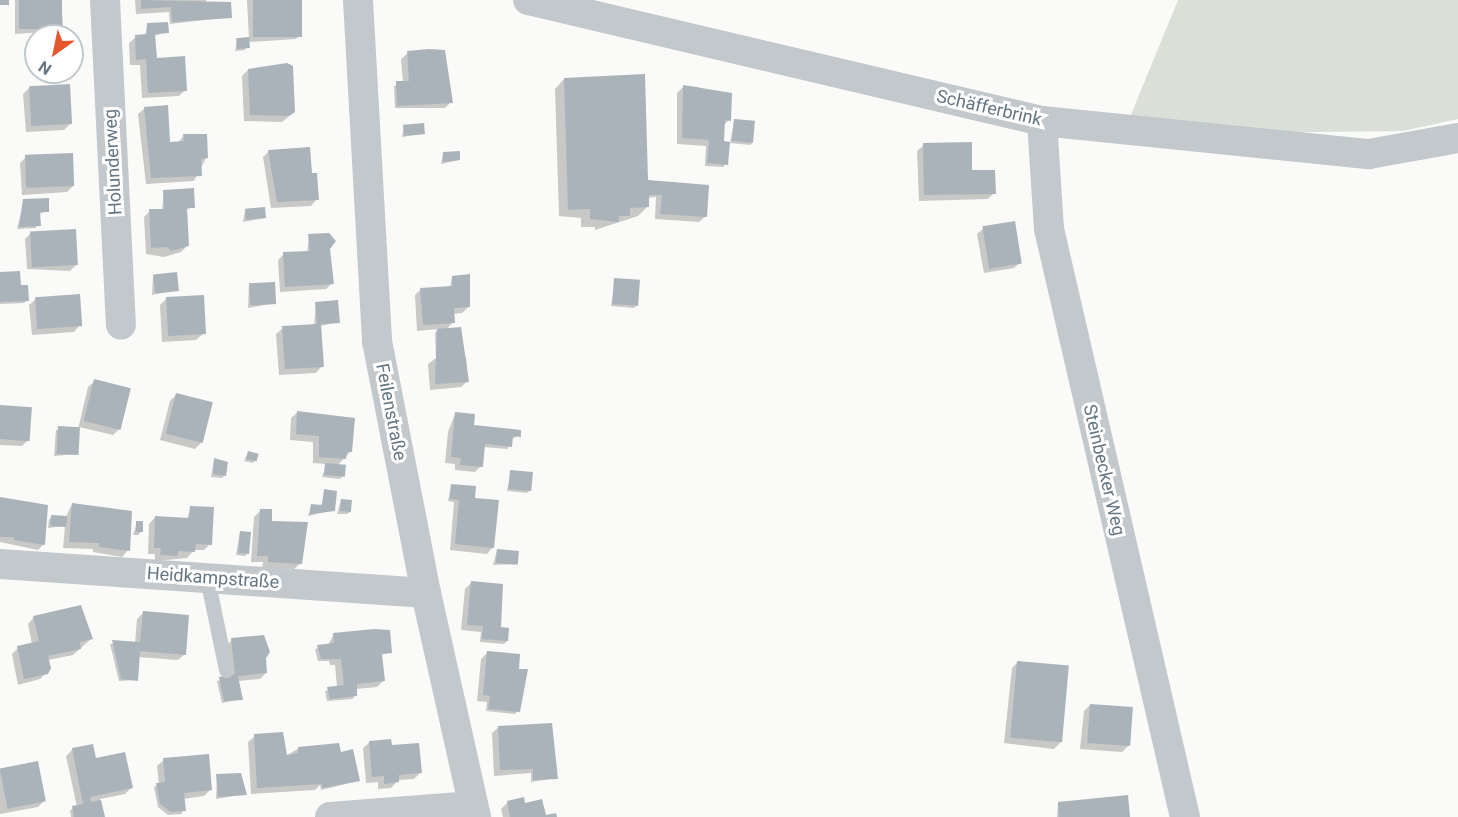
<!DOCTYPE html>
<meta charset="utf-8">
<style>
body{margin:0}
#map{position:relative;width:1458px;height:817px;overflow:hidden;background:#fafaf8;font-family:Roboto,sans-serif}
div>[style]{position:absolute}
[style*='--x']{left:calc(var(--x)*1px);top:calc(var(--y)*1px);width:calc(var(--w)*1px);rotate:calc(var(--a)*1deg)}
.green>*{inset:0;background:#dadfd7}
.shadow>*{inset:0;background:#0003}
.building>*{inset:0;background:#aab3b9;transform-origin:0 0}
.lane>*{height:15px;margin:-7.5px;padding:0 7.5px;transform-origin:7.5px;border-radius:7.5px;background:#c3c8cc}
.street>*{height:30px;margin:-15px;padding:0 15px;transform-origin:15px;border-radius:15px;background:#c3c8cc}
span{translate:-50% -50%;white-space:nowrap;text-align:center;line-height:1.15;-webkit-text-stroke:6px #fff;paint-order:stroke}
.street-label{font-size:18px;color:#657683}
.north{position:absolute;left:24px;top:24px;width:60px;height:60px;box-sizing:border-box;background:#fff;border:2px solid #c1c8cd;border-radius:50%;rotate:213deg;font-size:16px;font-weight:700;line-height:24px;text-align:center;color:#657683}
.north::after{content:'';display:block;margin:auto;width:21px;height:27px;background:#e4572e;clip-path:polygon(50% 0,100% 100%,50% 72%,0 100%)}
</style>
<div id="map">
<div class="green">
<div style="clip-path:polygon(1178px 0,1458px 0,1458px 119px,1403px 131px,1224px 133px,1130px 117px)"></div>
</div>
<div class="shadow">
<div style="clip-path:polygon(15px 0,61px 0,63px 25px,56px 31px,15px 34px)"></div>
<div style="clip-path:polygon(135px 0,206px 0,206px 5px,230px 17px,170px 24px,169px 12px,136px 14px)"></div>
<div style="clip-path:polygon(247px 0,277px 0,302px 33px,296px 39px,248px 42px,245px 50px,235px 51px,237px 40px,249px 39px)"></div>
<div style="clip-path:polygon(147px 25px,167px 32px,154px 36px,155px 60px,185px 90px,179px 96px,142px 98px,140px 65px,130px 65px,129px 43px,136px 37px,145px 36px)"></div>
<div style="clip-path:polygon(408px 53px,451px 102px,445px 108px,395px 108px,394px 86px,403px 82px,401px 59px)"></div>
<div style="clip-path:polygon(248px 70px,294px 112px,287px 118px,282px 122px,244px 121px,242px 76px)"></div>
<div style="clip-path:polygon(564px 79px,647px 182px,706px 216px,699px 222px,655px 219px,656px 197px,647px 198px,647px 207px,638px 216px,595px 230px,595px 227px,581px 227px,581px 218px,559px 216px,555px 89px)"></div>
<div style="clip-path:polygon(684px 86px,699px 87px,699px 92px,729px 120px,723px 126px,724px 167px,705px 166px,706px 146px,677px 144px,677px 93px)"></div>
<div style="clip-path:polygon(30px 87px,71px 123px,64px 130px,26px 132px,23px 94px)"></div>
<div style="clip-path:polygon(145px 108px,168px 144px,178px 143px,184px 135px,206px 158px,194px 181px,146px 184px,138px 114px)"></div>
<div style="clip-path:polygon(734px 121px,753px 142px,750px 145px,730px 143px)"></div>
<div style="clip-path:polygon(404px 126px,423px 134px,402px 137px)"></div>
<div style="clip-path:polygon(924px 145px,971px 172px,994px 193px,988px 199px,919px 201px,917px 151px)"></div>
<div style="clip-path:polygon(269px 151px,310px 175px,317px 199px,311px 206px,271px 208px,263px 157px)"></div>
<div style="clip-path:polygon(443px 153px,459px 160px,441px 164px)"></div>
<div style="clip-path:polygon(26px 157px,73px 186px,67px 192px,22px 195px,20px 163px)"></div>
<div style="clip-path:polygon(164px 191px,193px 207px,186px 210px,188px 245px,181px 252px,164px 257px,146px 254px,144px 217px,150px 211px,162px 210px)"></div>
<div style="clip-path:polygon(24px 201px,48px 211px,39px 214px,36px 228px,17px 229px)"></div>
<div style="clip-path:polygon(245px 210px,265px 218px,243px 222px)"></div>
<div style="clip-path:polygon(984px 228px,1021px 262px,1014px 268px,984px 273px,977px 234px)"></div>
<div style="clip-path:polygon(31px 233px,76px 265px,70px 271px,27px 269px,25px 239px)"></div>
<div style="clip-path:polygon(309px 236px,329px 249px,332px 283px,326px 289px,280px 292px,278px 260px,284px 254px,307px 253px)"></div>
<div style="clip-path:polygon(0 273px,19px 287px,27px 300px,24px 303px,0 304px)"></div>
<div style="clip-path:polygon(153px 275px,177px 290px,152px 295px)"></div>
<div style="clip-path:polygon(452px 277px,468px 307px,462px 313px,453px 314px,453px 322px,446px 330px,461px 356px,466px 356px,468px 381px,461px 387px,430px 390px,428px 364px,436px 358px,435px 333px,438px 329px,417px 331px,415px 295px,421px 289px,450px 288px)"></div>
<div style="clip-path:polygon(615px 280px,637px 305px,634px 308px,611px 306px)"></div>
<div style="clip-path:polygon(249px 285px,275px 303px,248px 308px)"></div>
<div style="clip-path:polygon(36px 299px,80px 325px,74px 332px,32px 335px,29px 305px)"></div>
<div style="clip-path:polygon(166px 299px,203px 334px,196px 340px,162px 342px,160px 305px)"></div>
<div style="clip-path:polygon(316px 303px,338px 322px,320px 326px,322px 366px,316px 373px,279px 375px,276px 334px,283px 328px,314px 326px)"></div>
<div style="clip-path:polygon(95px 381px,119px 429px,113px 435px,79px 427px,77px 454px,54px 456px,56px 430px,78px 429px,88px 387px)"></div>
<div style="clip-path:polygon(176px 395px,201px 443px,195px 449px,160px 440px,170px 401px)"></div>
<div style="clip-path:polygon(0 406px,28px 440px,22px 446px,0 445px)"></div>
<div style="clip-path:polygon(298px 412px,351px 451px,337px 466px,343px 476px,340px 479px,322px 477px,327px 464px,313px 463px,313px 442px,290px 440px,291px 418px)"></div>
<div style="clip-path:polygon(455px 414px,473px 425px,519px 436px,511px 439px,508px 449px,483px 447px,481px 466px,475px 472px,455px 470px,455px 464px,445px 463px,448px 432px)"></div>
<div style="clip-path:polygon(248px 453px,255px 460px,253px 463px,244px 461px)"></div>
<div style="clip-path:polygon(214px 460px,225px 475px,222px 478px,211px 477px)"></div>
<div style="clip-path:polygon(511px 471px,530px 490px,527px 493px,507px 491px)"></div>
<div style="clip-path:polygon(451px 485px,474px 499px,493px 547px,487px 554px,450px 550px,454px 502px,448px 501px)"></div>
<div style="clip-path:polygon(325px 491px,334px 510px,308px 516px,311px 505px,321px 506px)"></div>
<div style="clip-path:polygon(0 500px,44px 544px,38px 550px,0 542px)"></div>
<div style="clip-path:polygon(341px 500px,350px 512px,347px 514px,337px 514px)"></div>
<div style="clip-path:polygon(72px 504px,128px 550px,122px 557px,93px 552px,93px 549px,63px 548px,65px 526px,48px 528px,49px 519px,66px 517px)"></div>
<div style="clip-path:polygon(191px 507px,210px 544px,204px 550px,194px 550px,187px 558px,155px 561px,155px 554px,148px 554px,149px 524px,155px 517px,187px 519px)"></div>
<div style="clip-path:polygon(260px 511px,301px 563px,294px 569px,262px 568px,263px 562px,251px 562px,254px 517px)"></div>
<div style="clip-path:polygon(137px 522px,141px 532px,138px 535px,133px 535px)"></div>
<div style="clip-path:polygon(240px 532px,248px 553px,245px 556px,236px 555px)"></div>
<div style="clip-path:polygon(497px 550px,517px 564px,493px 565px)"></div>
<div style="clip-path:polygon(471px 583px,507px 641px,504px 644px,480px 642px,481px 632px,461px 630px,465px 589px)"></div>
<div style="clip-path:polygon(143px 613px,185px 654px,178px 660px,138px 657px,136px 680px,119px 681px,110px 644px,135px 643px,137px 619px)"></div>
<div style="clip-path:polygon(34px 617px,91px 639px,73px 655px,48px 660px,46px 673px,40px 679px,18px 685px,12px 654px,18px 648px,32px 644px,28px 624px)"></div>
<div style="clip-path:polygon(334px 634px,390px 652px,378px 656px,383px 681px,377px 687px,356px 689px,353px 699px,327px 701px,325px 691px,337px 687px,335px 665px,330px 665px,329px 661px,318px 661px,315px 649px,328px 645px)"></div>
<div style="clip-path:polygon(232px 640px,264px 657px,266px 673px,260px 679px,238px 681px,242px 699px,222px 703px,217px 681px,229px 678px,226px 646px)"></div>
<div style="clip-path:polygon(487px 653px,518px 711px,515px 714px,486px 711px,487px 702px,477px 701px,481px 659px)"></div>
<div style="clip-path:polygon(1018px 662px,1060px 743px,1054px 749px,1004px 743px,1012px 668px)"></div>
<div style="clip-path:polygon(1090px 705px,1128px 746px,1122px 752px,1080px 749px,1084px 711px)"></div>
<div style="clip-path:polygon(499px 727px,557px 778px,531px 782px,531px 773px,494px 776px,492px 733px)"></div>
<div style="clip-path:polygon(255px 736px,286px 756px,299px 748px,358px 781px,321px 790px,320px 785px,315px 790px,251px 794px,248px 742px)"></div>
<div style="clip-path:polygon(370px 742px,391px 747px,420px 773px,414px 779px,398px 780px,391px 788px,378px 789px,378px 782px,366px 783px,363px 748px)"></div>
<div style="clip-path:polygon(72px 750px,95px 760px,131px 788px,125px 794px,100px 799px,104px 817px,71px 817px,70px 810px,77px 807px,66px 756px)"></div>
<div style="clip-path:polygon(164px 760px,210px 790px,204px 796px,183px 799px,182px 814px,168px 815px,158px 807px,154px 787px,159px 784px,157px 766px)"></div>
<div style="clip-path:polygon(37px 762px,44px 801px,38px 807px,0 814px,0 769px)"></div>
<div style="clip-path:polygon(217px 776px,245px 794px,216px 799px)"></div>
<div style="clip-path:polygon(507px 803px,544px 817px,555px 817px,503px 817px,501px 809px)"></div>
<div style="clip-path:polygon(1058px 803px,1129px 817px,1057px 817px)"></div>
</div>
<div class="building">
<div style="left:0;top:0;width:9px;height:5px"></div>
<div style="left:19px;top:0;width:43px;height:29px"></div>
<div style="clip-path:polygon(141px 0,231px 2px,232px 18px,172px 22px,171px 7px,141px 9px)"></div>
<div style="left:253px;top:0;width:49px;height:37px"></div>
<div style="clip-path:polygon(168px 22px,169px 33px,155px 34px,157px 58px,185px 56px,187px 91px,148px 93px,146px 59px,136px 60px,135px 35px,147px 34px,147px 23px)"></div>
<div style="left:249px;top:37px;width:11px;height:13px;rotate:85deg"></div>
<div style="clip-path:polygon(429px 49px,445px 50px,453px 103px,397px 106px,396px 81px,409px 81px,407px 51px)"></div>
<div style="clip-path:polygon(287px 63px,293px 66px,295px 112px,289px 116px,250px 115px,248px 69px)"></div>
<div style="clip-path:polygon(645px 74px,648px 180px,709px 185px,707px 217px,660px 214px,662px 195px,649px 195px,649px 207px,630px 208px,630px 216px,619px 216px,619px 222px,590px 219px,590px 209px,568px 210px,564px 78px)"></div>
<div style="left:70px;top:84px;width:40px;height:41px;rotate:87deg"></div>
<div style="clip-path:polygon(683px 85px,732px 93px,731px 121px,725px 120px,724px 141px,730px 142px,728px 165px,707px 163px,709px 140px,682px 138px)"></div>
<div style="clip-path:polygon(168px 105px,170px 142px,184px 141px,183px 134px,207px 134px,208px 158px,201px 159px,202px 176px,151px 178px,144px 107px)"></div>
<div style="left:734px;top:119px;width:21px;height:22px;rotate:5deg"></div>
<div style="left:424px;top:123px;width:11px;height:21px;rotate:85deg"></div>
<div style="clip-path:polygon(972px 142px,972px 170px,995px 170px,996px 194px,924px 195px,923px 143px)"></div>
<div style="clip-path:polygon(310px 147px,312px 173px,317px 173px,319px 200px,277px 202px,268px 150px)"></div>
<div style="clip-path:polygon(460px 151px,460px 160px,443px 162px,443px 152px)"></div>
<div style="left:73px;top:153px;width:33px;height:48px;rotate:88deg"></div>
<div style="clip-path:polygon(194px 188px,195px 208px,187px 208px,189px 246px,171px 251px,167px 247px,151px 248px,149px 209px,164px 209px,163px 190px)"></div>
<div style="clip-path:polygon(49px 198px,49px 212px,40px 212px,41px 226px,19px 227px,23px 199px)"></div>
<div style="left:265px;top:207px;width:11px;height:20px;rotate:85deg"></div>
<div style="left:1015px;top:221px;width:43px;height:33px;rotate:81deg"></div>
<div style="left:76px;top:229px;width:36px;height:46px;rotate:87deg"></div>
<div style="clip-path:polygon(329px 233px,336px 241px,330px 249px,334px 284px,285px 287px,283px 252px,310px 251px,308px 234px)"></div>
<div style="clip-path:polygon(20px 271px,21px 285px,28px 285px,29px 301px,0 302px,0 272px)"></div>
<div style="left:177px;top:272px;width:19px;height:24px;rotate:84deg"></div>
<div style="clip-path:polygon(470px 274px,470px 307px,454px 308px,455px 323px,423px 325px,420px 288px,452px 286px,452px 276px)"></div>
<div style="left:614px;top:278px;width:26px;height:26px;rotate:4deg"></div>
<div style="left:275px;top:282px;width:22px;height:26px;rotate:87deg"></div>
<div style="left:80px;top:294px;width:32px;height:45px;rotate:86deg"></div>
<div style="left:204px;top:295px;width:39px;height:38px;rotate:87deg"></div>
<div style="clip-path:polygon(338px 300px,340px 323px,321px 324px,324px 367px,285px 369px,282px 326px,317px 324px,315px 302px)"></div>
<div style="clip-path:polygon(461px 327px,469px 382px,435px 384px,437px 329px)"></div>
<div style="left:94px;top:379px;width:38px;height:43px;rotate:14deg"></div>
<div style="left:176px;top:393px;width:38px;height:42px;rotate:14deg"></div>
<div style="left:0;top:405px;width:32px;height:34px;rotate:4deg"></div>
<div style="clip-path:polygon(297px 411px,355px 418px,352px 452px,347px 452px,346px 459px,319px 457px,319px 436px,296px 434px)"></div>
<div style="clip-path:polygon(455px 412px,475px 414px,474px 425px,521px 430px,521px 437px,513px 436px,512px 447px,485px 444px,483px 467px,460px 465px,461px 458px,451px 457px)"></div>
<div style="left:58px;top:426px;width:22px;height:28px;rotate:3deg"></div>
<div style="left:248px;top:451px;width:11px;height:8px;rotate:15deg"></div>
<div style="clip-path:polygon(214px 458px,228px 462px,226px 476px,213px 474px)"></div>
<div style="left:325px;top:463px;width:21px;height:12px;rotate:5deg"></div>
<div style="left:510px;top:470px;width:23px;height:19px;rotate:5deg"></div>
<div style="clip-path:polygon(451px 484px,476px 486px,475px 498px,499px 500px,494px 548px,455px 544px,459px 500px,450px 499px)"></div>
<div style="clip-path:polygon(324px 489px,337px 491px,335px 511px,310px 514px,311px 504px,322px 505px)"></div>
<div style="clip-path:polygon(0 497px,48px 505px,45px 545px,14px 540px,14px 537px,0 537px)"></div>
<div style="left:341px;top:499px;width:11px;height:12px;rotate:5deg"></div>
<div style="clip-path:polygon(72px 503px,132px 511px,130px 551px,99px 547px,99px 543px,69px 542px)"></div>
<div style="clip-path:polygon(190px 506px,214px 507px,212px 545px,196px 544px,195px 552px,178px 551px,178px 556px,160px 555px,161px 548px,154px 548px,155px 516px,189px 518px)"></div>
<div style="clip-path:polygon(260px 509px,272px 509px,272px 521px,308px 522px,302px 564px,268px 562px,268px 556px,257px 556px)"></div>
<div style="left:51px;top:515px;width:16px;height:11px;rotate:4deg"></div>
<div style="left:136px;top:521px;width:7px;height:11px"></div>
<div style="left:240px;top:531px;width:11px;height:22px;rotate:5deg"></div>
<div style="left:497px;top:549px;width:22px;height:14px;rotate:5deg"></div>
<div style="clip-path:polygon(471px 581px,503px 584px,501px 627px,509px 628px,508px 641px,482px 639px,483px 626px,467px 625px)"></div>
<div style="clip-path:polygon(81px 605px,93px 639px,80px 642px,81px 649px,48px 656px,51px 668px,48px 674px,24px 679px,17px 646px,39px 641px,33px 616px)"></div>
<div style="clip-path:polygon(143px 611px,189px 615px,186px 655px,140px 651px,138px 681px,121px 679px,112px 640px,140px 642px)"></div>
<div style="clip-path:polygon(374px 629px,390px 630px,392px 653px,382px 654px,385px 681px,357px 684px,357px 696px,330px 699px,327px 687px,344px 685px,341px 659px,321px 659px,317px 645px,334px 643px,333px 633px)"></div>
<div style="clip-path:polygon(264px 635px,270px 652px,266px 658px,267px 673px,238px 676px,243px 700px,224px 701px,219px 677px,235px 674px,231px 638px)"></div>
<div style="clip-path:polygon(487px 651px,520px 654px,519px 669px,528px 669px,520px 712px,488px 709px,490px 696px,483px 695px)"></div>
<div style="left:1017px;top:661px;width:52px;height:77px;rotate:5deg"></div>
<div style="left:1090px;top:704px;width:43px;height:39px;rotate:4deg"></div>
<div style="clip-path:polygon(552px 723px,558px 779px,533px 780px,533px 769px,500px 770px,498px 726px)"></div>
<div style="clip-path:polygon(283px 732px,287px 755px,298px 753px,298px 747px,339px 743px,341px 752px,353px 749px,360px 781px,322px 788px,322px 784px,257px 788px,254px 734px)"></div>
<div style="clip-path:polygon(391px 739px,392px 745px,419px 743px,422px 773px,399px 775px,399px 782px,384px 784px,384px 776px,372px 777px,369px 741px)"></div>
<div style="clip-path:polygon(93px 744px,96px 758px,125px 752px,133px 788px,90px 797px,91px 802px,101px 800px,105px 817px,74px 817px,72px 806px,83px 804px,72px 748px)"></div>
<div style="clip-path:polygon(209px 754px,212px 790px,184px 793px,186px 811px,171px 812px,160px 804px,156px 783px,165px 782px,163px 758px)"></div>
<div style="left:38px;top:761px;width:41px;height:39px;rotate:79deg"></div>
<div style="clip-path:polygon(241px 773px,247px 795px,218px 797px,216px 774px)"></div>
<div style="clip-path:polygon(1128px 795px,1130px 817px,1059px 817px,1058px 802px)"></div>
<div style="clip-path:polygon(524px 797px,525px 803px,542px 799px,546px 815px,556px 813px,557px 817px,510px 817px,507px 801px)"></div>
</div>
<div class="lane">
<div style="--x:207;--y:578;--w:94;--a:78.3"></div>
</div>
<div class="street">
<div style="--x:105;--y:0;--w:325;--a:87.2"></div>
<div style="--x:358;--y:0;--w:342;--a:86.8"></div>
<div style="--x:377;--y:341;--w:257;--a:79"></div>
<div style="--x:426;--y:593;--w:230;--a:77.4"></div>
<div style="--x:528;--y:0;--w:528;--a:13.25"></div>
<div style="--x:1042;--y:121;--w:329;--a:5.8"></div>
<div style="--x:1369;--y:154;--w:90;--a:-10.2"></div>
<div style="--x:1042;--y:121;--w:108;--a:86.3"></div>
<div style="--x:1049;--y:229;--w:604;--a:76.98"></div>
<div style="--x:0;--y:564;--w:427;--a:3.9"></div>
<div style="--x:330;--y:817;--w:143;--a:-4.4"></div>
</div>
<div class="street-label">
<span style="left:989px;top:108px;rotate:13deg">Schäfferbrink</span>
<span style="left:113px;top:162px;rotate:-93deg">Holunderweg</span>
<span style="left:391px;top:412px;rotate:79deg">Feilenstraße</span>
<span style="left:1104px;top:470px;rotate:77deg">Steinbecker Weg</span>
<span style="left:213px;top:578px;rotate:4deg">Heidkampstraße</span>
</div>
<div class="north">N</div>
</div>
